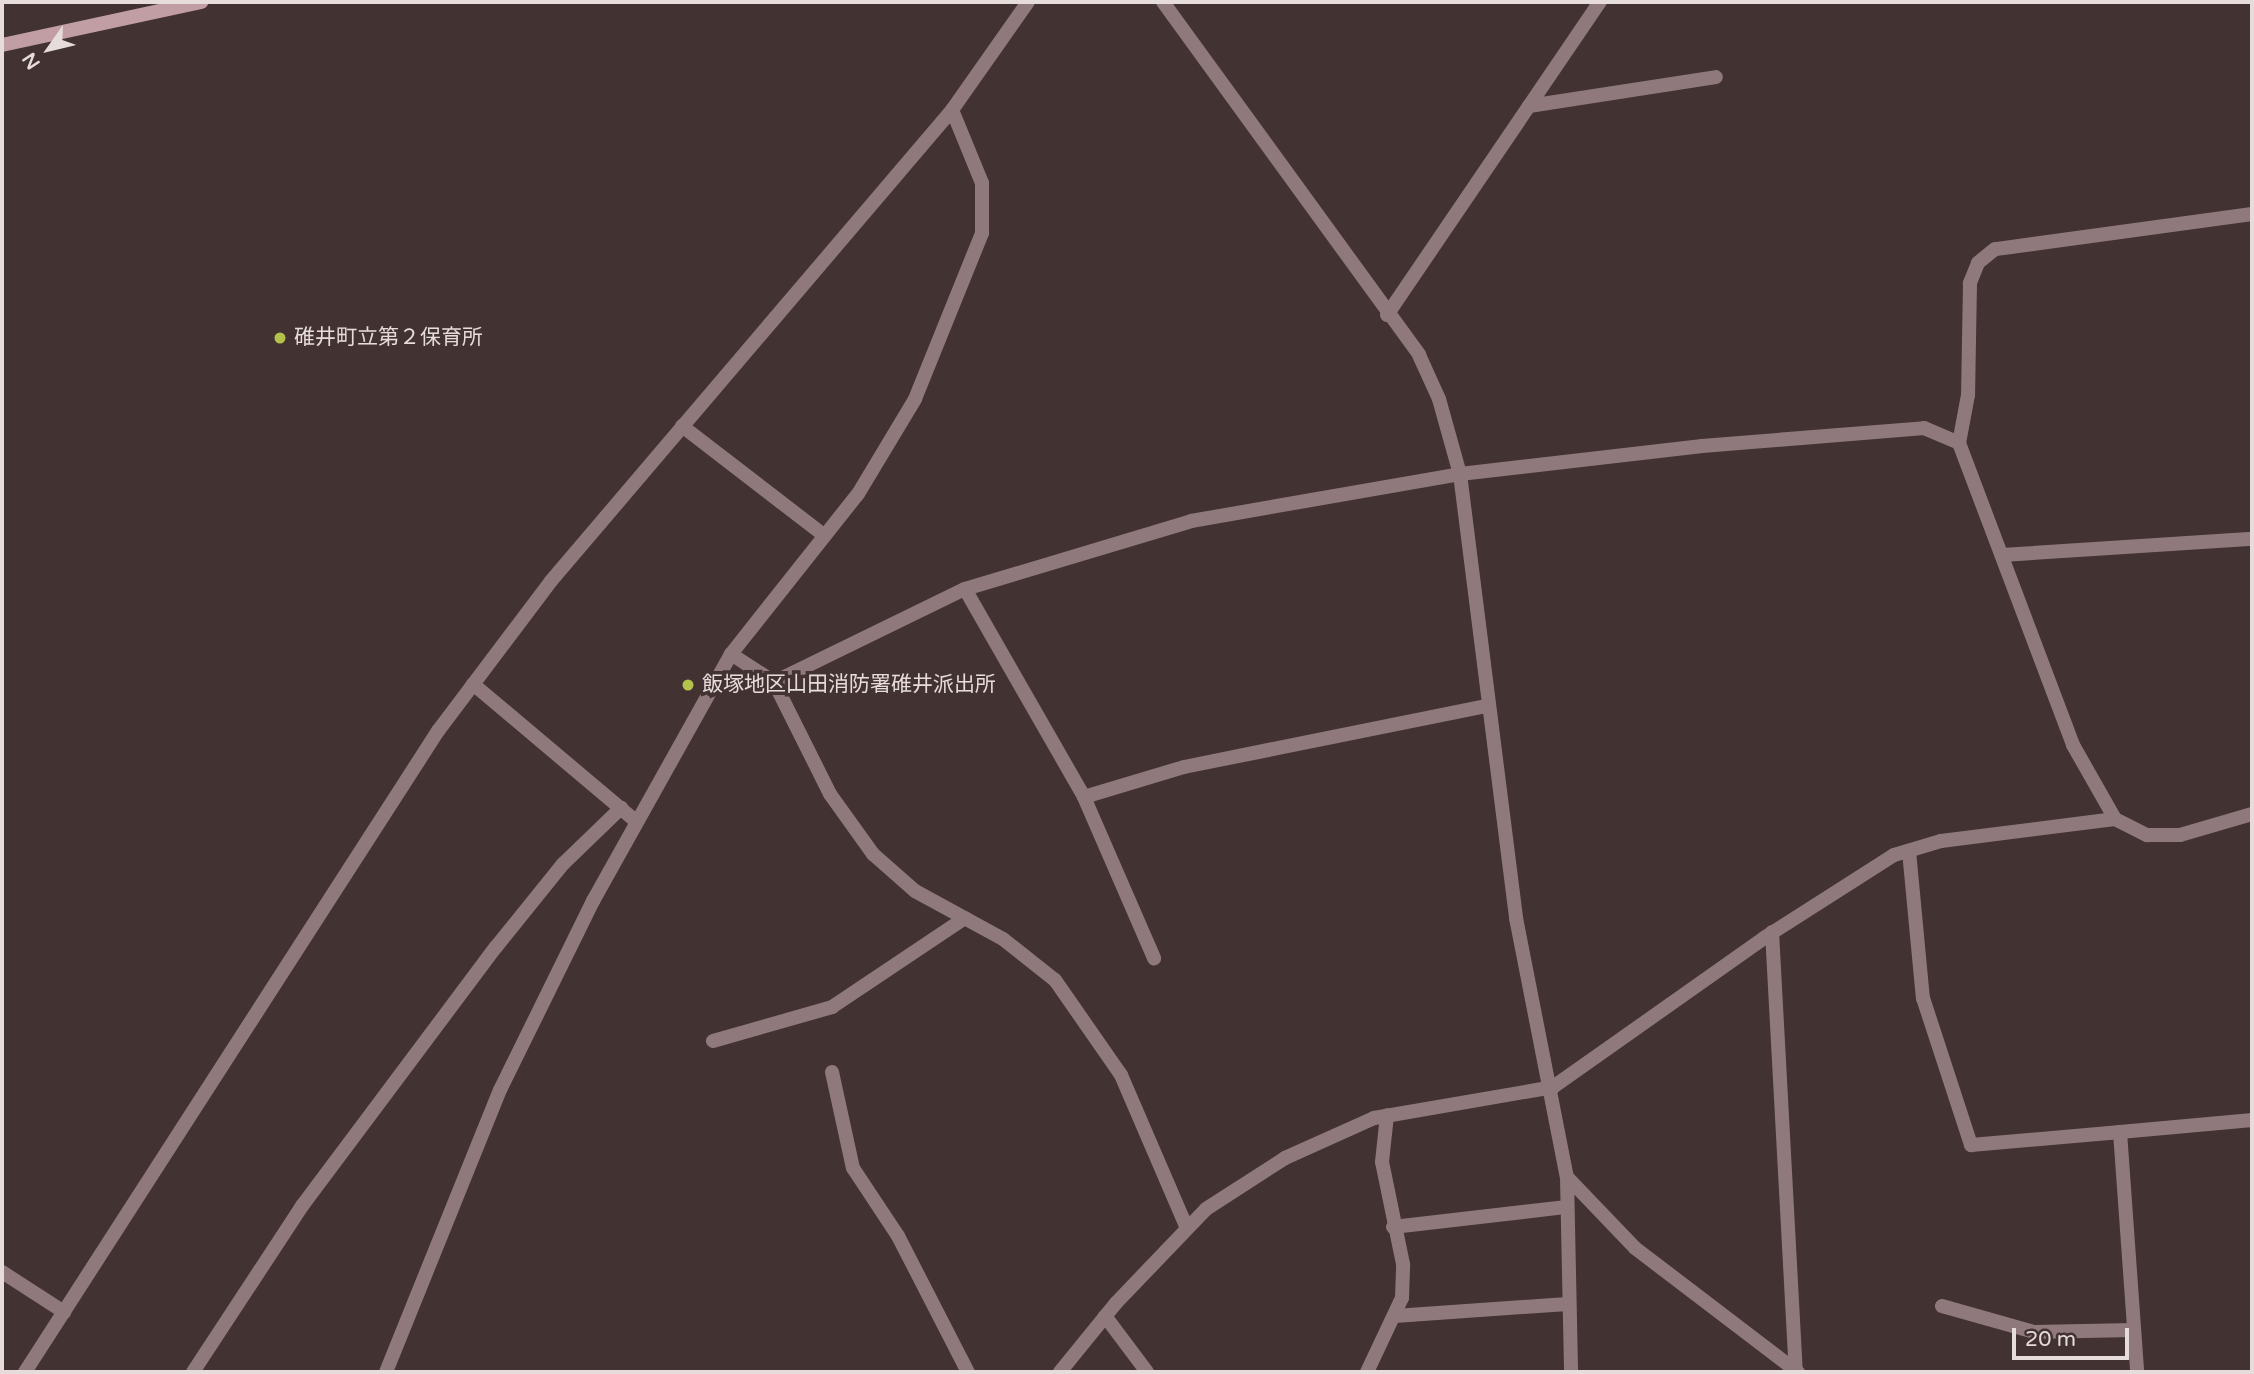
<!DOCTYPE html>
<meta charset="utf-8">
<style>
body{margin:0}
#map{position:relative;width:2254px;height:1374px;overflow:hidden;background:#423231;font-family:"Varela Round","Noto Sans JP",sans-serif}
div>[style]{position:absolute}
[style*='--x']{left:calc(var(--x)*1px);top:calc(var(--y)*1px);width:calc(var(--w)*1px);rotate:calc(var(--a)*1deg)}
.minor>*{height:14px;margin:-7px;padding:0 7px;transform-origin:7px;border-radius:7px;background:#8f797d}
.tertiary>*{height:14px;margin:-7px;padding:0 7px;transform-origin:7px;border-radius:7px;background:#8f797d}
.secondary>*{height:14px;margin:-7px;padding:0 7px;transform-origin:7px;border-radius:7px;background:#c09ea4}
.dots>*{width:19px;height:19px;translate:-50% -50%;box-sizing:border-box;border:4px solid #423231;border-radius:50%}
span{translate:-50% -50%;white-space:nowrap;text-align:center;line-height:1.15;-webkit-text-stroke:7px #423231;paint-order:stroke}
.poi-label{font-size:21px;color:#e6dcdb}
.left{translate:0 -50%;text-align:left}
.frame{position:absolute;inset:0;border:4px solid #e6dcdb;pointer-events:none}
.north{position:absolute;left:14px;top:14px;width:70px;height:70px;-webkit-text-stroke:5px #423231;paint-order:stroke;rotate:236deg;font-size:19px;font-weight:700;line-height:28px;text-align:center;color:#e6dcdb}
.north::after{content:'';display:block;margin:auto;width:24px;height:32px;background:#e6dcdb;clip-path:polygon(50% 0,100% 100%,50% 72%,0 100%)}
.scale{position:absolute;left:2012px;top:1328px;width:117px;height:32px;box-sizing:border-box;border:4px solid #e6dcdb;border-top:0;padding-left:9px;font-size:21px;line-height:24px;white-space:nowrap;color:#e6dcdb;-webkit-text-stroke:5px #423231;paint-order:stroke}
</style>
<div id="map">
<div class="minor">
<div style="--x:1163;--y:2;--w:436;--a:54"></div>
<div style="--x:1419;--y:355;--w:48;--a:65.6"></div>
<div style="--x:1439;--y:399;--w:78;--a:74.4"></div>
<div style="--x:1460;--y:474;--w:448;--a:82.8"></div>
<div style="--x:1516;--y:918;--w:264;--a:78.9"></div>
<div style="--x:1567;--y:1177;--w:195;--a:88.8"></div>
<div style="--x:1529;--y:106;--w:189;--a:-8.8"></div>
<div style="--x:2252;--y:214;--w:259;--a:172.2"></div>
<div style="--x:1995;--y:249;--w:22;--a:141"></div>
<div style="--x:1978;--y:263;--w:22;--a:112"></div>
<div style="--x:1970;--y:283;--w:112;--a:91"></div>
<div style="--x:1968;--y:395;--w:49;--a:100.6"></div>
<div style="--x:1959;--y:443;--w:323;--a:69.3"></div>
<div style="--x:2073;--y:745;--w:85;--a:60.4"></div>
<div style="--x:2115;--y:819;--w:36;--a:27"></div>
<div style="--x:2147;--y:835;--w:33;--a:0"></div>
<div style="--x:2180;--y:835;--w:75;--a:-16.3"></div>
<div style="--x:1387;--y:315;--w:379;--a:-55.8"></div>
<div style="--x:682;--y:426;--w:180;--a:37.6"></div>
<div style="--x:2002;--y:555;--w:251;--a:-3.7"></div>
<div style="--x:965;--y:589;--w:240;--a:60.2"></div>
<div style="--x:1084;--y:797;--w:176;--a:66.5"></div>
<div style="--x:731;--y:654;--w:51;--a:33.1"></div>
<div style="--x:774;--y:682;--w:125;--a:63.4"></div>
<div style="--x:830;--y:794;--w:74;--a:54.4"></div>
<div style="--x:873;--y:854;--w:56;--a:41.4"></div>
<div style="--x:915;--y:891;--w:100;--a:28.6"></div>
<div style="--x:1003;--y:939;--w:66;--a:38.3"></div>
<div style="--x:1055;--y:980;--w:116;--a:55.2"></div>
<div style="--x:1121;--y:1075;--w:167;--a:66.7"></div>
<div style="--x:774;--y:682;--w:212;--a:-26"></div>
<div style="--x:965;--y:589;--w:236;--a:-16.7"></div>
<div style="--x:1191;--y:521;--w:273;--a:-9.9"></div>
<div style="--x:1460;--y:474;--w:244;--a:-6.6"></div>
<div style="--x:1702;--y:446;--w:223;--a:-4.6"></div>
<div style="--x:1924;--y:428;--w:38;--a:23"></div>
<div style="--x:473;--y:684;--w:214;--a:40.1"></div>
<div style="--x:1084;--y:797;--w:104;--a:-16.7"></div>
<div style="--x:1184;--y:767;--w:309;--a:-11.4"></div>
<div style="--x:1909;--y:851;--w:148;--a:84.6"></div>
<div style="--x:1923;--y:998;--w:155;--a:71.9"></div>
<div style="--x:1971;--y:1145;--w:150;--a:-5"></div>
<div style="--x:2120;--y:1132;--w:241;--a:85.9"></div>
<div style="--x:1772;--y:932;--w:440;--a:86.9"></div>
<div style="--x:713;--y:1041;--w:124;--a:-15.9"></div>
<div style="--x:832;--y:1007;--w:160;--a:-33.8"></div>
<div style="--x:832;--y:1072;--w:98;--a:77.7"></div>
<div style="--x:853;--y:1168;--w:82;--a:56.5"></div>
<div style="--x:898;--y:1236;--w:153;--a:62.8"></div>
<div style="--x:1553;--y:1087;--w:258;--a:-35.2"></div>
<div style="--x:1764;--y:938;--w:154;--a:-32.6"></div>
<div style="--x:1894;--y:855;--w:49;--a:-16.6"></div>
<div style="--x:1941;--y:841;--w:175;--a:-7.2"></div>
<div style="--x:2120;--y:1132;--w:133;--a:-5.2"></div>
<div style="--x:1567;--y:1177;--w:98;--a:46.2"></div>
<div style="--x:1635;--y:1248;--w:205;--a:37.3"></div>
<div style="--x:1393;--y:1227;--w:175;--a:-6.6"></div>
<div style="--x:1942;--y:1306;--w:96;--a:15.8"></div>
<div style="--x:2034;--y:1332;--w:100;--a:-1.1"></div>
<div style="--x:1105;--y:1316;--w:70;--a:53.1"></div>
<div style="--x:1395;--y:1316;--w:173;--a:-4"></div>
<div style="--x:193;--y:1372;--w:199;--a:-56.7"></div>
<div style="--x:302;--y:1206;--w:324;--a:-53.2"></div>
<div style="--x:496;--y:947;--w:107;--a:-51.1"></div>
<div style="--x:563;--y:864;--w:81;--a:-44"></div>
<div style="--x:1367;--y:1372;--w:82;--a:-64.7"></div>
<div style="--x:1402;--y:1298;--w:34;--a:-88"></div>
<div style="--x:1403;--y:1264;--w:104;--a:-101.6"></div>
<div style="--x:1382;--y:1162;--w:47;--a:-83.9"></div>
</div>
<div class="tertiary">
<div style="--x:2;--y:1272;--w:74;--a:32.8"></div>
<div style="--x:25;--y:1372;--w:763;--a:-57.21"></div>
<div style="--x:438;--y:731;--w:188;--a:-53"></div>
<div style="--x:551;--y:581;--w:619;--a:-49.59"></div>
<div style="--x:952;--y:110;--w:132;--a:-54.9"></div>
<div style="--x:386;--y:1372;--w:304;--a:-68"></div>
<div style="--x:500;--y:1090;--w:211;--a:-63.8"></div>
<div style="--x:593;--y:901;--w:283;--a:-60.8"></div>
<div style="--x:731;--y:654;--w:204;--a:-51.6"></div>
<div style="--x:858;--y:494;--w:111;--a:-59"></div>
<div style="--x:915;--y:399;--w:179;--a:-68"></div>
<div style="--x:982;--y:233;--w:50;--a:-90"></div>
<div style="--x:982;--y:183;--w:79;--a:-112.3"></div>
<div style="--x:1060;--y:1372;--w:89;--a:-50.9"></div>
<div style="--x:1116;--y:1303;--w:130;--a:-46.2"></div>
<div style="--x:1206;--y:1209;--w:94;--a:-32.8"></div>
<div style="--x:1285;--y:1158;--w:98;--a:-24.2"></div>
<div style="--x:1374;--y:1118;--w:182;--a:-9.8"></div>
</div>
<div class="secondary">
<div style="--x:2;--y:45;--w:204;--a:-12.2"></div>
</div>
<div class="dots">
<div style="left:280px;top:338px;background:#b3c24b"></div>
<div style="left:688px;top:685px;background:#b3c24b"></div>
</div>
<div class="poi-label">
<span class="left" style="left:294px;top:338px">碓井町立第２保育所</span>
<span class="left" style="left:702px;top:685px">飯塚地区山田消防署碓井派出所</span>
</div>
<div class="frame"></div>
<div class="north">N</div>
<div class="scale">20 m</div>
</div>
